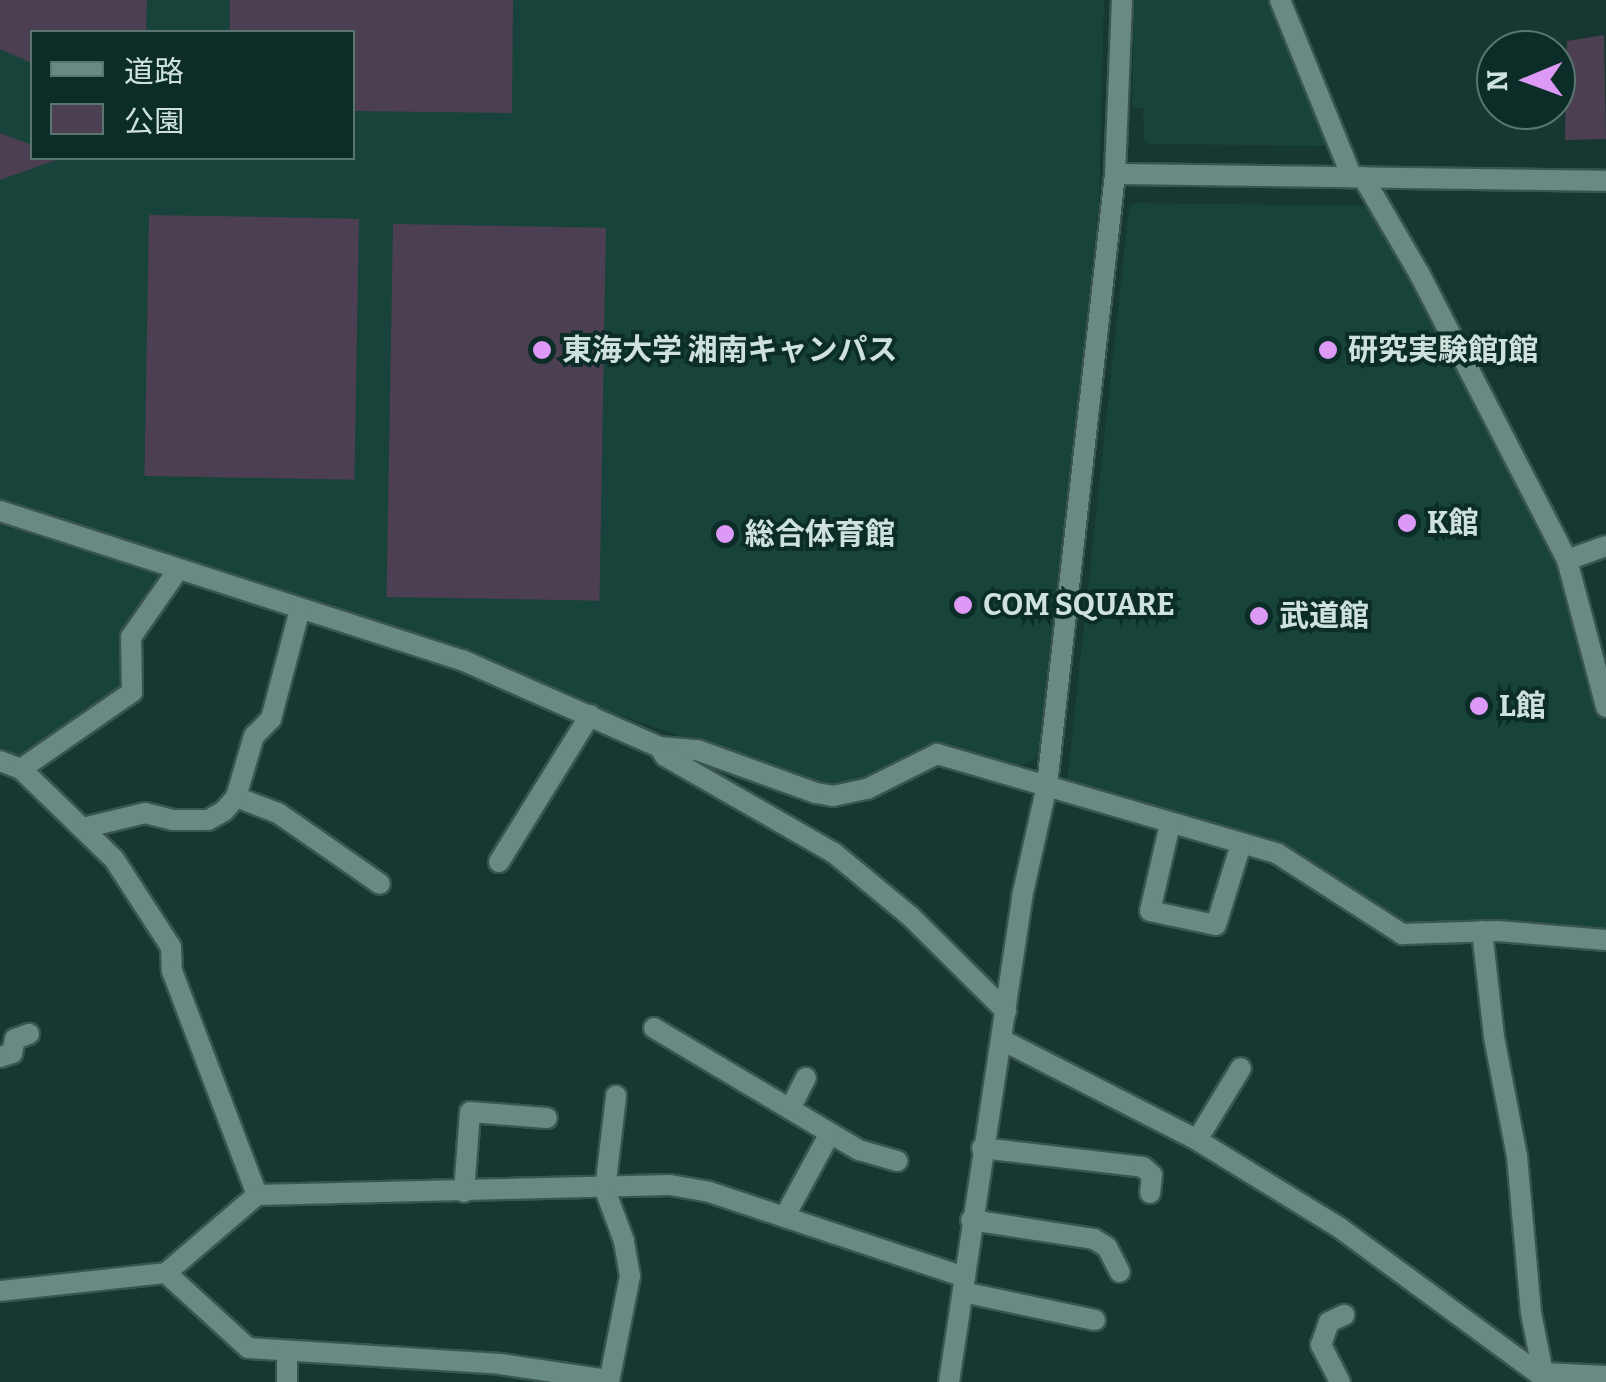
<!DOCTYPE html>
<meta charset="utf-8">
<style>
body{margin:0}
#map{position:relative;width:1606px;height:1382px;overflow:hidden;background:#173831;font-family:Bitter,"Noto Sans JP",serif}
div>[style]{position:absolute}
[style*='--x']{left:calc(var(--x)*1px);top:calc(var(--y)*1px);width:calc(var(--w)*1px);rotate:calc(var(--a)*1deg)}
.built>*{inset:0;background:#17433b}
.green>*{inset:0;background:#4c3f52;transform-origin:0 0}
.roads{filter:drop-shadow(2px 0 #3a5550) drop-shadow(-2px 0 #3a5550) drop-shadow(0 2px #3a5550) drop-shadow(0 -2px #3a5550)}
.minor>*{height:20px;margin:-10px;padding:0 10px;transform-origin:10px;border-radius:10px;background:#688a82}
.dots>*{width:28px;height:28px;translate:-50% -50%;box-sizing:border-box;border:5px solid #0c2d27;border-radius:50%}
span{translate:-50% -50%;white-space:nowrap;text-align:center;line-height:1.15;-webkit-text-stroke:8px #0c2d27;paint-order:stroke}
.poi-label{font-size:30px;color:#cfe1dc;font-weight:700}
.left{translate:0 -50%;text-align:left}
.legend{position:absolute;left:30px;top:30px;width:325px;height:130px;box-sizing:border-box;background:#0c2d27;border:2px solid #5a756f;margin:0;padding:12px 18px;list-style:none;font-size:30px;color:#cfe1dc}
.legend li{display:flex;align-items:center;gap:20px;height:50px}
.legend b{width:50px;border:2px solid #5a756f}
.north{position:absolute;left:1476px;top:30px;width:100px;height:100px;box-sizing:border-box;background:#0c2d27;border:2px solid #5a756f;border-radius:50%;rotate:269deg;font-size:28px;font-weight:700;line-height:40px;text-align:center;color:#cfe1dc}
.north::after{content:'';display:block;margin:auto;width:35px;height:45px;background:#dc99f5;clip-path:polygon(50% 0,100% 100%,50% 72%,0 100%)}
</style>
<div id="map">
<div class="built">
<div style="clip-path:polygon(evenodd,0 0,1104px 0,1099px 202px,1042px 756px,1020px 766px,938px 748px,861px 782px,841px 786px,818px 783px,610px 712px,465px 651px,181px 563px,0 499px,0 0,32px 32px,352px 32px,352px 158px,32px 158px,32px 32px)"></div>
<div style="clip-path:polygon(1134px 0,1273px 0,1332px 146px,1148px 144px,1144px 140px,1143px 108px,1132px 108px)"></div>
<div style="clip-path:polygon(1135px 203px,1372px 206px,1562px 559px,1606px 722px,1606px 938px,1410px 929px,1279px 847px,1067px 783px,1129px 207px)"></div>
<div style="clip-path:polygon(0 525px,170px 577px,137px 621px,136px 686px,48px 761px,0 763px)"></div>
</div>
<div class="green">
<div style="clip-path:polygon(0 0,147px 0,146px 32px,32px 32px,32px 63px,0 49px)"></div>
<div style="clip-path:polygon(230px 0,513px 0,512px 113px,353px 111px,352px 32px,230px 32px)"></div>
<div style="clip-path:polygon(1604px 35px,1606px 139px,1565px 140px,1567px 41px)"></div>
<div style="clip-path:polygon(0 133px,32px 145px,32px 158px,62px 158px,0 180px)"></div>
<div style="left:149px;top:215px;width:210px;height:261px;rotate:1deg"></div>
<div style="left:393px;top:224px;width:213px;height:373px;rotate:1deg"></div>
</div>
<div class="roads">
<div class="minor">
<div style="--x:1280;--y:0;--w:191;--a:67.9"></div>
<div style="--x:1115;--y:174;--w:491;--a:0.8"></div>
<div style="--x:1363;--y:177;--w:113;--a:59.8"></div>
<div style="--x:1420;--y:275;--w:321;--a:62.7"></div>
<div style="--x:1567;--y:560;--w:152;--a:75.1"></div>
<div style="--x:0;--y:511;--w:485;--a:17.9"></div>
<div style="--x:462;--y:660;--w:215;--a:23.8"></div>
<div style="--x:659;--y:747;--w:38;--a:5"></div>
<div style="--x:697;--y:750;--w:127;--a:19.9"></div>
<div style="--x:816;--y:793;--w:17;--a:10"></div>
<div style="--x:833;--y:796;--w:35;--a:-12"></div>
<div style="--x:867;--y:789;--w:78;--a:-26.6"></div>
<div style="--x:937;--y:754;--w:355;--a:16.3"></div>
<div style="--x:1278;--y:854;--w:148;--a:32.8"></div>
<div style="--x:1402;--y:934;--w:96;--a:-1.8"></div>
<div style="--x:1498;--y:931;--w:108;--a:4.8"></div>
<div style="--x:1567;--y:560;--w:41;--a:-19.7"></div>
<div style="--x:659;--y:747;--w:11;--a:56"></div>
<div style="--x:665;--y:756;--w:195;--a:29.9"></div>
<div style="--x:834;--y:853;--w:100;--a:39.7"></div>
<div style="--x:911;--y:917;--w:134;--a:44.7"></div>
<div style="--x:0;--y:761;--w:22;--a:21"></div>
<div style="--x:21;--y:769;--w:129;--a:44.1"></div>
<div style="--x:114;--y:859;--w:105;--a:57.1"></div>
<div style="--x:171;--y:947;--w:24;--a:88"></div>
<div style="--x:172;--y:971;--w:240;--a:69.2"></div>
<div style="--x:21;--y:769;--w:135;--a:-34.7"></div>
<div style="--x:132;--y:692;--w:55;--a:-91"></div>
<div style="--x:131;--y:637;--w:82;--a:-55"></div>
<div style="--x:236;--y:797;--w:45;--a:20.9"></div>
<div style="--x:278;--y:813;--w:124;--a:34.8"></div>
<div style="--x:1170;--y:824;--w:89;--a:102.9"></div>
<div style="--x:1150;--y:911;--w:67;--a:12"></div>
<div style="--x:1216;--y:925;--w:85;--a:-72.8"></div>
<div style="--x:83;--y:828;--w:64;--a:-13.6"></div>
<div style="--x:145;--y:813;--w:29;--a:14"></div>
<div style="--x:173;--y:820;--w:35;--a:0"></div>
<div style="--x:208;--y:820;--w:18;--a:-29"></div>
<div style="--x:224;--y:811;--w:18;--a:-49"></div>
<div style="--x:236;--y:797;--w:64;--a:-73.6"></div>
<div style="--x:254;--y:736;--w:24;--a:-45"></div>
<div style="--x:271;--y:719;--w:114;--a:-75.2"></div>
<div style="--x:499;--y:862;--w:173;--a:-58.2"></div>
<div style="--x:1482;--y:931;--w:107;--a:83.5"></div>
<div style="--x:1494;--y:1037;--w:121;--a:79.1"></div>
<div style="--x:1517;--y:1156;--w:158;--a:84.9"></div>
<div style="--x:1531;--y:1313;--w:61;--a:78.7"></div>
<div style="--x:654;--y:1028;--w:239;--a:30.8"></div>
<div style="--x:859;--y:1150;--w:40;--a:16"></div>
<div style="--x:1002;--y:1040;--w:219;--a:27.1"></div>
<div style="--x:1197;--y:1140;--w:168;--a:31.6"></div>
<div style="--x:1340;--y:1228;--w:260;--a:36.3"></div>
<div style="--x:0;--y:1057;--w:13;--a:-18"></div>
<div style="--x:12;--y:1053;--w:14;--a:-78"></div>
<div style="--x:15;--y:1039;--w:15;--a:-20"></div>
<div style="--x:790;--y:1109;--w:35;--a:-63"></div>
<div style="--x:1197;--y:1140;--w:84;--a:-58.6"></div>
<div style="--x:982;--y:1148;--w:162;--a:6.7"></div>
<div style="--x:1143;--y:1167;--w:12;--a:42"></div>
<div style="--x:1152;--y:1175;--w:18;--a:96"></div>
<div style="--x:464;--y:1192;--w:80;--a:-85.7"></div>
<div style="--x:470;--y:1112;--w:77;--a:4.5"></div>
<div style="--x:785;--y:1216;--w:94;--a:-61.5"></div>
<div style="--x:971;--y:1220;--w:124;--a:8.8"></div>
<div style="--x:1094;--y:1239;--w:15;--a:32"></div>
<div style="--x:1107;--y:1247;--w:28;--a:63"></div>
<div style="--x:166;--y:1273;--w:111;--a:42.4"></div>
<div style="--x:248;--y:1348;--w:253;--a:3.6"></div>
<div style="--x:500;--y:1364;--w:110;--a:8.4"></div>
<div style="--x:0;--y:1291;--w:167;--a:-6.2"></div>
<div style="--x:166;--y:1273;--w:120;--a:-40.6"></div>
<div style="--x:257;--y:1195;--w:413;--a:-1.4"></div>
<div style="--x:670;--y:1185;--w:40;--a:10"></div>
<div style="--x:709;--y:1192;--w:270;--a:18.4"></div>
<div style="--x:963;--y:1292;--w:135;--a:12"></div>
<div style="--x:287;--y:1351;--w:31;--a:90"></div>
<div style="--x:1543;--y:1373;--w:63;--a:2.7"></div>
<div style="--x:609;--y:1382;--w:108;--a:-78.8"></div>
<div style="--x:630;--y:1276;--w:36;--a:-100"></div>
<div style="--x:624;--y:1241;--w:54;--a:-110.4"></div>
<div style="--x:605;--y:1190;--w:95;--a:-83.3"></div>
<div style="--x:949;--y:1382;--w:490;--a:-81.4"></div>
<div style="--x:1022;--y:897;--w:115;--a:-77.4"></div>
<div style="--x:1047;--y:785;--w:615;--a:-83.65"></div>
<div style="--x:1115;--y:174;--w:174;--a:-87.7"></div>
<div style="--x:1340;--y:1382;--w:42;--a:-117.2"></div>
<div style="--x:1321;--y:1345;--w:24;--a:-71"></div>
<div style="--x:1329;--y:1322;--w:17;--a:-25"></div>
</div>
</div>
<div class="dots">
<div style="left:542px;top:350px;background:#dc99f5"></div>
<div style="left:1328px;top:350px;background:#dc99f5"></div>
<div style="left:1407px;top:523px;background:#dc99f5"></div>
<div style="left:725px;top:534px;background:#dc99f5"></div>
<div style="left:963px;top:605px;background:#dc99f5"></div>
<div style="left:1259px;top:616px;background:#dc99f5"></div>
<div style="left:1479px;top:706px;background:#dc99f5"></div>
</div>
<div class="poi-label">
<span class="left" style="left:562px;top:350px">東海大学 湘南キャンパス</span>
<span class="left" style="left:1348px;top:350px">研究実験館J館</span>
<span class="left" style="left:1427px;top:523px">K館</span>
<span class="left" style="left:745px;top:534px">総合体育館</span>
<span class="left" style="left:983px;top:605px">COM SQUARE</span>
<span class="left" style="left:1279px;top:616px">武道館</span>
<span class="left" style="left:1499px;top:706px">L館</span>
</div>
<ul class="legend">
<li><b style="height:12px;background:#688a82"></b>道路</li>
<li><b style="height:28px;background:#4c3f52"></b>公園</li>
</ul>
<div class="north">N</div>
</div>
